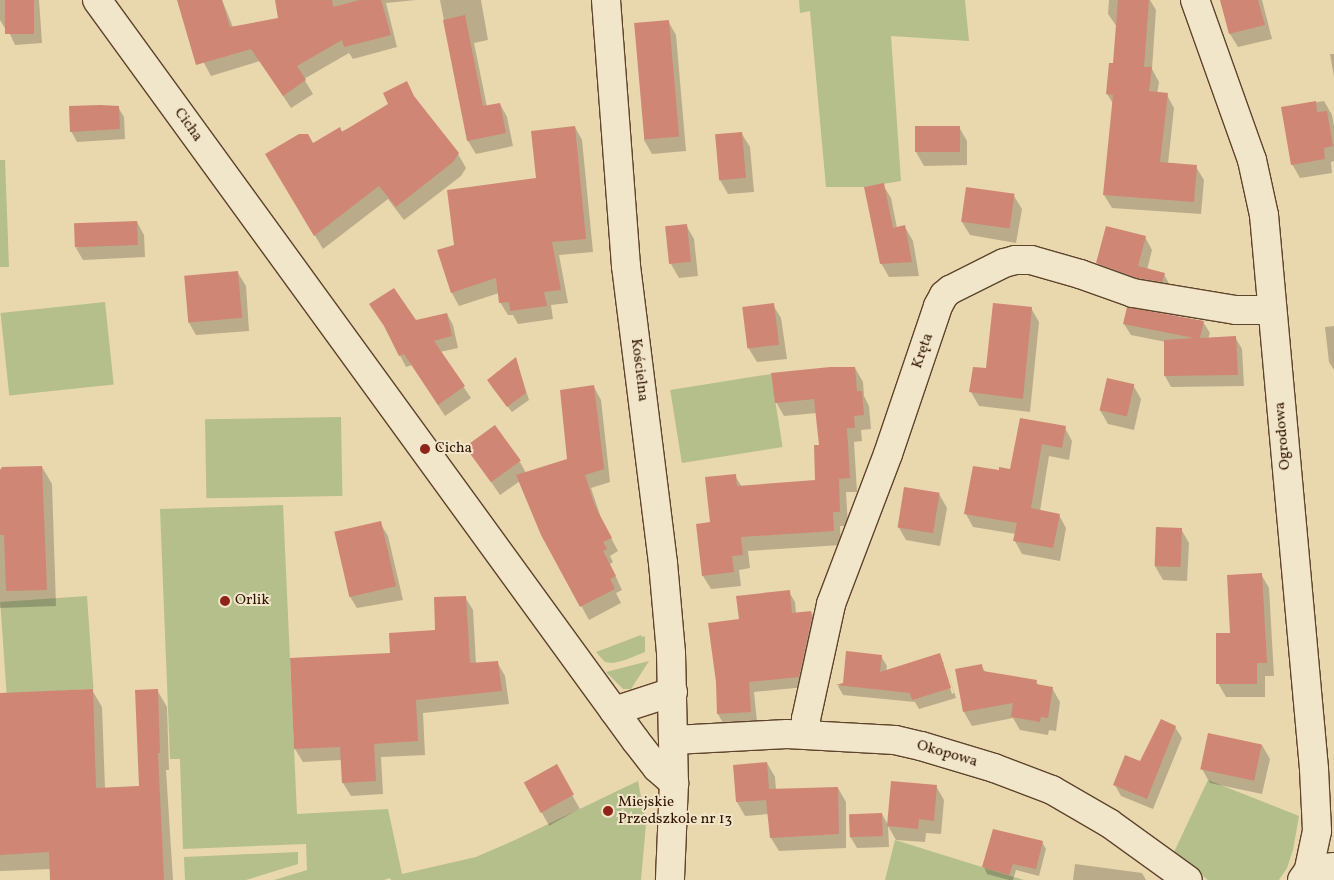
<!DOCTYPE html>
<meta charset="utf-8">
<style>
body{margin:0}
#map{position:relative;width:1334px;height:880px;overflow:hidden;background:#e9d7ad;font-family:Vollkorn,serif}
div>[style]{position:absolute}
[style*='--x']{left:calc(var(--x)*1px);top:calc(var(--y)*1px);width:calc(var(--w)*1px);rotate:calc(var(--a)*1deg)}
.green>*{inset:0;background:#b4bf8b;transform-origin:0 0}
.shadow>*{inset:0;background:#0003;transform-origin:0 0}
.building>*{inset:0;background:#d08675;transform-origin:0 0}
.roads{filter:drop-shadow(1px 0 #5e442c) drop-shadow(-1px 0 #5e442c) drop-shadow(0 1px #5e442c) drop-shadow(0 -1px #5e442c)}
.street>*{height:28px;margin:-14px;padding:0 14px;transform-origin:14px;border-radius:14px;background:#f1e5ca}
.secondary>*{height:28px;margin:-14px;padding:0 14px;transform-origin:14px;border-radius:14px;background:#f1e5ca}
.dots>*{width:14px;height:14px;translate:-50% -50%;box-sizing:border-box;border:2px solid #f1e5ca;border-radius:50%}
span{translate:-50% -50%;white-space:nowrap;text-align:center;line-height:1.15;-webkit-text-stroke:4px #f1e5ca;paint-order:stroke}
.street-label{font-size:15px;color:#301301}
.poi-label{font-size:15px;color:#301301}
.left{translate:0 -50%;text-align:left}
</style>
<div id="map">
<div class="green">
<div style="clip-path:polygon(799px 0,965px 0,969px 41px,891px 36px,901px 181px,864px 187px,826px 187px,810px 11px,800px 13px)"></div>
<div style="clip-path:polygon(0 160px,5px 160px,9px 267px,0 267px)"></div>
<div style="left:105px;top:302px;width:83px;height:105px;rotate:84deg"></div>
<div style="left:771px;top:374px;width:74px;height:102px;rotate:81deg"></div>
<div style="left:341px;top:417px;width:79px;height:136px;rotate:89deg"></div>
<div style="clip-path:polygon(283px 505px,297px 814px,388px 809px,402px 874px,476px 857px,515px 840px,638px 781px,646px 824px,641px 880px,391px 880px,390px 878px,384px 880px,274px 880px,307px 870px,306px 844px,183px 849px,180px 759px,170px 759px,160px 509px)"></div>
<div style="left:87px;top:596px;width:93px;height:87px;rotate:86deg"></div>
<div style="clip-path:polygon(641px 635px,642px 637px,645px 636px,645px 652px,625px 660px,613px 663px,605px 662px,596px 652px)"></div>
<div style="clip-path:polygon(649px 661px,631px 689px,623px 689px,606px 672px)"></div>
<div style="clip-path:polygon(1208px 780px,1299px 816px,1293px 850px,1287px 868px,1279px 880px,1208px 880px,1174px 852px)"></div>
<div style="clip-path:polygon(895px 840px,1024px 880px,885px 880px)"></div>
<div style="clip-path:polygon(298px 852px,298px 864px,246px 880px,185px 880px,184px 857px)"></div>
</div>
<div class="shadow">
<div style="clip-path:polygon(0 0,39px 0,42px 43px,15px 45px,8px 30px,6px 30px,0 20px)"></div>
<div style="clip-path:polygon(209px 0,222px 0,233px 27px,280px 19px,276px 0,416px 0,386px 3px,397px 47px,353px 59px,349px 53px,304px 79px,313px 94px,291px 108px,260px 61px,211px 76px,204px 63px)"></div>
<div style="clip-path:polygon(440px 0,481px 0,488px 40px,474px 43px,487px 107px,500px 104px,507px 117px,513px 146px,476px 154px,468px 141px)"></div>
<div style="clip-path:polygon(1109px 0,1150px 0,1156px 10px,1152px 69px,1159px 82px,1157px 94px,1167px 95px,1174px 108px,1168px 164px,1196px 167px,1204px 180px,1201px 214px,1112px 208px,1104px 195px,1114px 105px,1107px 94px,1114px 65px,1117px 27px,1108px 14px)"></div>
<div style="clip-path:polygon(1221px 0,1262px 0,1272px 39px,1238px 47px,1230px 34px)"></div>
<div style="clip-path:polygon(668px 21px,676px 35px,686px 151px,652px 154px,644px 140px)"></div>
<div style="clip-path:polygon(1330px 54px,1334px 54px,1334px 77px)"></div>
<div style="clip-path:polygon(415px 99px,458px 154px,466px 168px,461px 176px,404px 220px,388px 199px,323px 249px,267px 155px,313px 144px)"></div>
<div style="clip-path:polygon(1324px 101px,1332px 115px,1334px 126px,1334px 161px,1331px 162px,1332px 173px,1300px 178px,1292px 164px,1282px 108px)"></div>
<div style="clip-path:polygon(118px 107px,124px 117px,125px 139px,77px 142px,71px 131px)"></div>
<div style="clip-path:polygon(575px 127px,582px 140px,593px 252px,559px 255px,568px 303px,551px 305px,553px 319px,518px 324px,513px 315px,508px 315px,500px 302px,499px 293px,459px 306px,452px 293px,438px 251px,455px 245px,537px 179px)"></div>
<div style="clip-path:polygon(959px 127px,967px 141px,967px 165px,924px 166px,916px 152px)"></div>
<div style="clip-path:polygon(742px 134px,750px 147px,754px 192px,728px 194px,720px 180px)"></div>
<div style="clip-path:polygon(883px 185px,891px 198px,897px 228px,905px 227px,913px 241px,919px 276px,889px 277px,881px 263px)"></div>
<div style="clip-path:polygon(1014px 196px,1022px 209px,1016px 243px,970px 235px,962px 222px)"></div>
<div style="clip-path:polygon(137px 222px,144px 235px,145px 257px,83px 260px,76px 248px)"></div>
<div style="clip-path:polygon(686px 225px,694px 239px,698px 276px,679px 278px,671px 264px)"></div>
<div style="clip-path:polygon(1145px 237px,1152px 250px,1147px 270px,1164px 274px,1171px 288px,1105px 276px,1098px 263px)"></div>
<div style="clip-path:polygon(238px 273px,246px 286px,249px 331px,196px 335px,188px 321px)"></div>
<div style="clip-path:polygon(773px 305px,781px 318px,787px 359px,757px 362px,749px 349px)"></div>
<div style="clip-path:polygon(1031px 308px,1039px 322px,1030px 412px,979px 406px,971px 392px)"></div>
<div style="clip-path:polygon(447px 314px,453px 325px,458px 348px,440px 352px,471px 398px,445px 416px,412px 365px,406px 367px,388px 332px,416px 321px)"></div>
<div style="clip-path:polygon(1203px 322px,1210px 333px,1208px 339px,1235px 337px,1242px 349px,1244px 386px,1171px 387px,1165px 376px,1166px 342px,1131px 335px,1124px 324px)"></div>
<div style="clip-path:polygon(1334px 326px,1334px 370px,1329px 362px,1325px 327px)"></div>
<div style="clip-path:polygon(516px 359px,529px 400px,512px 412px,492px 387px)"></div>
<div style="clip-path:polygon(855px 368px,863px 382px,864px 396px,869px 406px,871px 429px,861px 430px,862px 441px,854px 442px,857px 492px,846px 492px,848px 526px,840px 526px,841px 545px,748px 551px,750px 568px,739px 570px,741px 586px,711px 589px,703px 576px,711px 523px,735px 476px,742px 487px,817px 482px,820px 446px,817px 413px,784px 416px,776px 402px)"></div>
<div style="clip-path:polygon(1133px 385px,1141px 399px,1134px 430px,1108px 424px,1100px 410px)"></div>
<div style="clip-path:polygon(594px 387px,601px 400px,610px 482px,591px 488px,602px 521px,618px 551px,610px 556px,613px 562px,610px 564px,622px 590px,616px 593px,621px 603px,589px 620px,542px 534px,520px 481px,500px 495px,467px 447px,520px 462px,526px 473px,568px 460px)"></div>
<div style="clip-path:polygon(1021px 419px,1065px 428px,1072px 441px,1069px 460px,1049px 456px,1040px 511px,1059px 515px,1066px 528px,1060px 561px,1022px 554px,1015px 541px,1016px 534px,973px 527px,966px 514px,1000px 472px,1011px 470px)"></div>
<div style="clip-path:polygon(42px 467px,52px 484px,56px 606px,0 608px,0 471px)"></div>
<div style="clip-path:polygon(939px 494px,947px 508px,940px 546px,906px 540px,898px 526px)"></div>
<div style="clip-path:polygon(380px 523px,388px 536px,403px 600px,357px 608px,349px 595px)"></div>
<div style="clip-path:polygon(1181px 529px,1189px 543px,1187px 581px,1163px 580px,1155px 566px)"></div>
<div style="clip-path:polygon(1261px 574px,1269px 588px,1274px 676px,1265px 676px,1265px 697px,1226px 697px,1218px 683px,1232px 634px)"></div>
<div style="clip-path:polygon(789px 592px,795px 602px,796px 613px,811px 612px,817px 622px,805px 687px,754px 692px,757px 722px,724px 725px,718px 714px,717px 682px,740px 620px)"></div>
<div style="clip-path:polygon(465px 597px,473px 610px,476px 664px,497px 662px,505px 676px,509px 704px,423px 713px,425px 755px,381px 757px,383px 794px,351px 796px,343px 783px,342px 760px,303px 762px,295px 749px,392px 654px,437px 631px)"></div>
<div style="clip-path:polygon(939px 655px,944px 664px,942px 664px,952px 694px,954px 693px,945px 664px,956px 698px,919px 709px,915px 702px,843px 695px,838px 686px,844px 684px,881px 656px,887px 666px,886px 671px)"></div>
<div style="clip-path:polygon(981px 665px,986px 673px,1036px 681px,1039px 686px,1052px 688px,1060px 702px,1056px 731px,1049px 730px,1048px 735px,1020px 730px,1013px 718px,972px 726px,964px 712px,957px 670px)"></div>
<div style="clip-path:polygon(92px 690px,102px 707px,105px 789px,140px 788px,157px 690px,167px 707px,169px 770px,166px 770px,173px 880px,52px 880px,51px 869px,0 871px,0 694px)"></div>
<div style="clip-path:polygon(1175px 727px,1182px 738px,1153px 809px,1121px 796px,1115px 785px,1141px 763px)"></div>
<div style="clip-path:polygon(1262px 745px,1270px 759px,1262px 794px,1210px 783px,1202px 769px)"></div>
<div style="clip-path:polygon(767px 763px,775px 777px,776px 790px,838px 788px,846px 802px,846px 848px,779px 851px,771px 838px,769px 814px,745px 816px,737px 802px,734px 766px)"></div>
<div style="left:556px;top:766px;width:49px;height:35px;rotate:61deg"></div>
<div style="clip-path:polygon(936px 786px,944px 800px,941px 834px,926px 833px,925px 842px,896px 840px,888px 826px,889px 847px,857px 848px,850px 836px,882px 814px,888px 825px)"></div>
<div style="clip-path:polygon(1042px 842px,1046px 849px,1039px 876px,1016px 870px,1013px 880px,1009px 880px,987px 874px,984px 867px)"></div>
<div style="clip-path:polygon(1075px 864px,1142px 873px,1146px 880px,1073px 880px)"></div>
</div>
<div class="building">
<div style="left:5px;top:0;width:29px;height:34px"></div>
<div style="clip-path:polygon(177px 0,222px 0,230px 27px,278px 18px,275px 0,332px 0,333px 7px,360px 0,381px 0,391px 35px,344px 47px,342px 40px,297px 66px,306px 80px,283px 96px,251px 49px,196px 65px)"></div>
<div style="clip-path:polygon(1118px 0,1149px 0,1144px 67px,1152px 67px,1149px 91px,1168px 93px,1160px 162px,1197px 165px,1194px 202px,1103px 195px,1113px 95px,1106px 94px,1109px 63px,1113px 63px)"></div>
<div style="clip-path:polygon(1220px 0,1258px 0,1265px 25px,1229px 34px)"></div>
<div style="clip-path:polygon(465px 15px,483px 106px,500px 103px,506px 133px,467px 141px,443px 20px)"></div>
<div style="left:669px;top:20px;width:117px;height:35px;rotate:85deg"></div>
<div style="clip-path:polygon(407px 81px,414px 96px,459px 153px,453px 162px,396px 207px,379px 186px,314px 236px,265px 154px,299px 134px,308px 134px,313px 143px,340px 127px,342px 132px,388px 104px,383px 93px)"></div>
<div style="clip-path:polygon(1316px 101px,1317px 112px,1327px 111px,1333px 146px,1324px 148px,1325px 159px,1291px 165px,1281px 107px)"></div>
<div style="clip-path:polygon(100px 105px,119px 106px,120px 129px,70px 132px,69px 106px)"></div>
<div style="clip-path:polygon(575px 126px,586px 239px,552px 242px,561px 290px,544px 292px,547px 306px,510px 311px,509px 302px,499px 303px,496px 278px,451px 293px,437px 250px,454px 245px,447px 190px,536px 178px,531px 131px)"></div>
<div style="left:915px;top:126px;width:45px;height:26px"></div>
<div style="left:742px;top:132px;width:46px;height:27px;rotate:85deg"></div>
<div style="clip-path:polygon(884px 183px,893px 228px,905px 225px,912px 262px,880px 264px,864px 187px)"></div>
<div style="left:966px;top:187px;width:49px;height:35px;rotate:8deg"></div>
<div style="left:137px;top:221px;width:24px;height:63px;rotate:88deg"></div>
<div style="left:687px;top:224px;width:38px;height:22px;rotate:84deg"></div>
<div style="clip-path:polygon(1106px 226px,1146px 236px,1138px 266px,1165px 273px,1162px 282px,1137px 278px,1096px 263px)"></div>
<div style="left:238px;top:271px;width:47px;height:54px;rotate:85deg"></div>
<div style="clip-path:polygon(394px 288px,416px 320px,447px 313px,452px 336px,434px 341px,465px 386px,438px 405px,404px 354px,399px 356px,384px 326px,369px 304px)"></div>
<div style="left:774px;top:303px;width:42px;height:32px;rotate:83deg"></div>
<div style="clip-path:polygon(993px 303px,1032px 307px,1023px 399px,969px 392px,973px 367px,986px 368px)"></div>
<div style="clip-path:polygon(1127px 307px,1204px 321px,1200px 338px,1236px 336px,1238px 375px,1164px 376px,1164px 340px,1194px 338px,1123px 324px)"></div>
<div style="clip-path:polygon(516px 357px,526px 393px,507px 407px,487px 380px)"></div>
<div style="clip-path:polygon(830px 367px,855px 367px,857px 391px,862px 391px,864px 415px,854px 416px,855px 428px,847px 428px,850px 478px,839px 479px,840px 512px,833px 512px,834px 531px,741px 537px,743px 555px,732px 556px,734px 572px,702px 576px,696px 524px,710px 522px,705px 477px,736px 474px,737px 486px,815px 480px,814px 445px,819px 445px,814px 399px,775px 403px,771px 373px)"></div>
<div style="left:1107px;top:378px;width:28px;height:33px;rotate:13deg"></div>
<div style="clip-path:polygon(594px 385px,604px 469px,585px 475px,595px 506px,612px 538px,603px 542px,607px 549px,603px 551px,616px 576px,610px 579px,615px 589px,580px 607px,541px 535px,516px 475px,567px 459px,560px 390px)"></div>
<div style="clip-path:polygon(1020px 418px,1066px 426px,1062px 448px,1042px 444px,1031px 508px,1060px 514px,1053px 548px,1013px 541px,1017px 523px,964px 514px,973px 466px,999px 470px,999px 467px,1010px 469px)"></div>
<div style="left:495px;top:425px;width:44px;height:37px;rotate:54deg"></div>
<div style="clip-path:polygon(42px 466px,47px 590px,6px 591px,4px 535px,0 535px,0 470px,2px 467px)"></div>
<div style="left:904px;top:487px;width:36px;height:41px;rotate:9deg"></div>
<div style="left:381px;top:521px;width:67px;height:48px;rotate:77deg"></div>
<div style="left:1156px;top:527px;width:26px;height:39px;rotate:2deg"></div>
<div style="clip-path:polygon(1262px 573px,1267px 663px,1257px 663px,1257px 684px,1216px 684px,1216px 633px,1230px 633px,1227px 575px)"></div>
<div style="clip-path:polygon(790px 590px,792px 613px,811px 611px,812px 617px,799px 677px,749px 682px,751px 712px,717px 714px,716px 682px,708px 623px,739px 619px,736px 596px)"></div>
<div style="clip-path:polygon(466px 596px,470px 663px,498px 661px,502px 691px,416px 700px,418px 741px,374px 744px,376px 781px,342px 783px,340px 747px,294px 749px,290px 658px,390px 653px,389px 633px,435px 630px,434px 597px)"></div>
<div style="clip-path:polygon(846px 651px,882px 655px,880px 672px,940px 653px,951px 688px,912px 700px,910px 693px,836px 685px,843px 683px)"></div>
<div style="clip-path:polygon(982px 664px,983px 671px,1037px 680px,1036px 684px,1053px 687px,1048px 718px,1041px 717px,1040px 722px,1011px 717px,1013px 703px,963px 712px,955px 669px)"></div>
<div style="clip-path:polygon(93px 689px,96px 788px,139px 786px,135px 690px,158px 689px,160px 753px,158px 753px,164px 880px,50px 880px,49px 852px,0 855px,0 693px)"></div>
<div style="clip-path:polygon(1161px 719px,1176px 726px,1147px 799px,1113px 785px,1125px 755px,1140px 761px)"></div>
<div style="left:1208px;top:733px;width:55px;height:37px;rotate:12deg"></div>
<div style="clip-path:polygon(767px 762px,769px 789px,838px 787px,839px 834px,770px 838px,766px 800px,736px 802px,733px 765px)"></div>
<div style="left:557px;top:764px;width:35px;height:38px;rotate:61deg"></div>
<div style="clip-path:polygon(891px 781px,937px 785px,934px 821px,919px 819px,918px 829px,887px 826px)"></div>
<div style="left:882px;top:813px;width:23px;height:33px;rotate:88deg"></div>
<div style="clip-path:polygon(993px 829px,1043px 841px,1036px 869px,1013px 864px,1009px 875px,982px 867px)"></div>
</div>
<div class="roads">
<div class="street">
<div style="--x:97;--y:0;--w:916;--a:53.97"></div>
<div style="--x:636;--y:741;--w:34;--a:52"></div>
<div style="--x:657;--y:768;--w:23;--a:41"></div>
<div style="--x:1195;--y:0;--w:170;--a:70.4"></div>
<div style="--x:1252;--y:160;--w:56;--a:77.7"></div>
<div style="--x:1264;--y:215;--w:556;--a:84.84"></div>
<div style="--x:1314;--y:769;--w:62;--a:87.2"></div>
<div style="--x:1317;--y:831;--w:40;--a:102"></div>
<div style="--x:1309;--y:870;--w:12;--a:125"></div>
<div style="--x:614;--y:711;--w:62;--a:-17.9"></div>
<div style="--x:806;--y:735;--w:16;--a:-90"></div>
<div style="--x:806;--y:719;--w:118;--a:-77.7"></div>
<div style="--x:831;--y:604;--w:160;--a:-69.2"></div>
<div style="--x:888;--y:454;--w:156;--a:-71.3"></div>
<div style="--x:938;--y:306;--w:13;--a:-61"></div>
<div style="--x:944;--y:295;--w:8;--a:-40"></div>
<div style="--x:950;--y:290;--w:60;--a:-26.6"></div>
<div style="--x:1004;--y:263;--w:11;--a:-15"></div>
<div style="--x:1015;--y:260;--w:16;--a:0"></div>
<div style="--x:1031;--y:260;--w:51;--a:15.9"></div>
<div style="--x:1080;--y:274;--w:56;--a:19.7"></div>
<div style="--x:1133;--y:293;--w:104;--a:9.4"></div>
<div style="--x:1236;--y:310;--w:36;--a:0"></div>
<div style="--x:674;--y:740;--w:113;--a:-3"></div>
<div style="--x:787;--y:734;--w:108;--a:3.2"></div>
<div style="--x:895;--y:740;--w:27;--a:13"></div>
<div style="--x:921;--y:746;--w:76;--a:16.8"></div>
<div style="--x:994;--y:768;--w:62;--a:20.8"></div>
<div style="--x:1052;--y:790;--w:66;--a:30.1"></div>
<div style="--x:1109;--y:823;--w:97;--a:35.8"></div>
<div style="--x:1309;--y:870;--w:25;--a:-7"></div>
</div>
<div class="secondary">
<div style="--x:606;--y:0;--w:267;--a:85.7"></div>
<div style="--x:626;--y:266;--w:299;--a:82.9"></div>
<div style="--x:663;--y:563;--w:90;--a:84.9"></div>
<div style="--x:671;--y:653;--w:130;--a:88.7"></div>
<div style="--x:674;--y:783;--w:97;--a:92.4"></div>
</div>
</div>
<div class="dots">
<div style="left:425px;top:449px;background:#8f2418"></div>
<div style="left:225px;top:601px;background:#8f2418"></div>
<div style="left:608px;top:811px;background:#8f2418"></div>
</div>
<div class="street-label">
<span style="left:188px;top:125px;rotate:54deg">Cicha</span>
<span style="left:923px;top:351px;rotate:-71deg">Kręta</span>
<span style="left:639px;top:370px;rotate:83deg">Kościelna</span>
<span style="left:1283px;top:436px;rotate:-95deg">Ogrodowa</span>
<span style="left:947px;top:754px;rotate:16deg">Okopowa</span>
</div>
<div class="poi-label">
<span class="left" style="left:435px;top:449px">Cicha</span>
<span class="left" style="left:235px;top:601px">Orlik</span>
<span class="left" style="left:618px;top:811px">Miejskie<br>Przedszkole nr 13</span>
</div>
</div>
